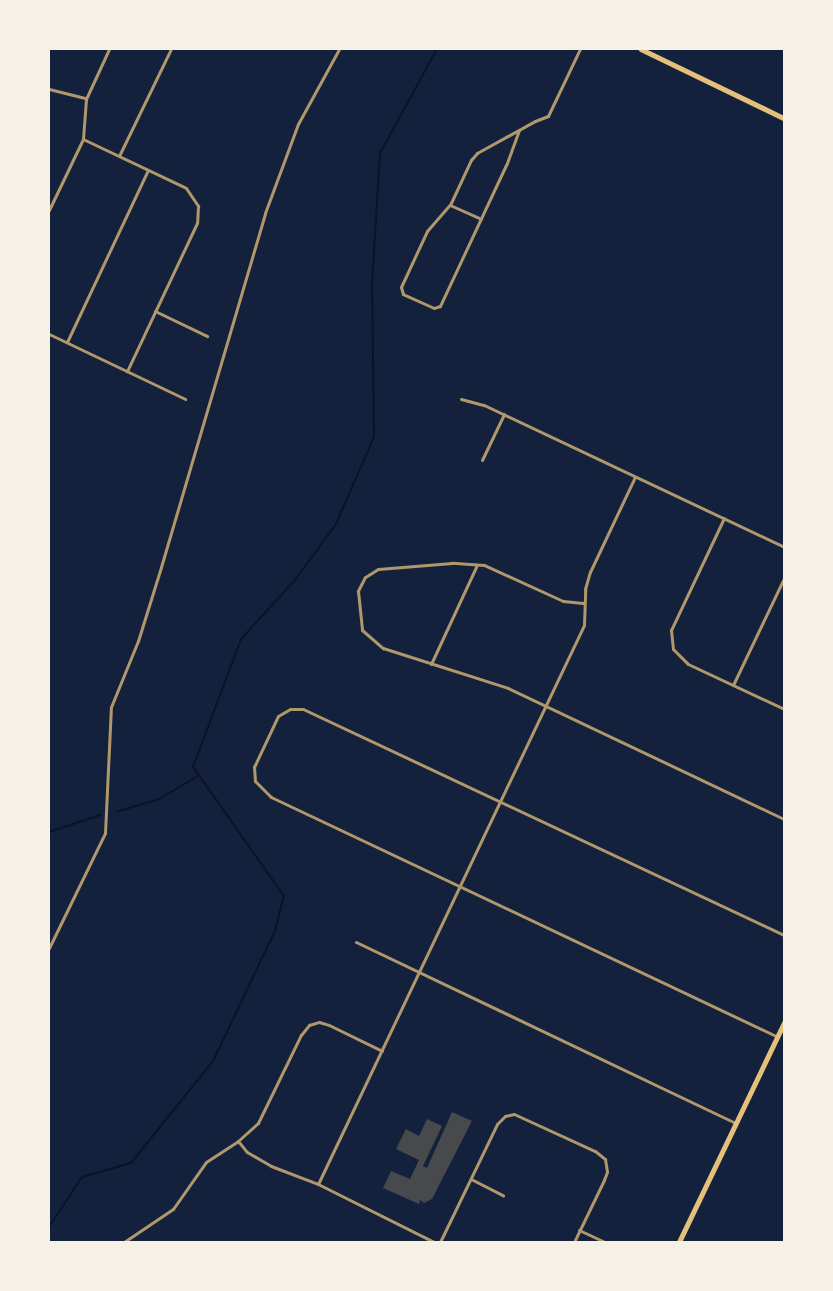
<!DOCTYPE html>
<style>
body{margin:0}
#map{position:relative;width:833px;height:1291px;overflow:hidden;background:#14213d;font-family:Raleway,sans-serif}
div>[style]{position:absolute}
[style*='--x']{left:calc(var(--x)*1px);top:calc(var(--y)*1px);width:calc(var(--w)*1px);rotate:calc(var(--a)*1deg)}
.stream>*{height:2px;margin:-1px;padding:0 1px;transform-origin:1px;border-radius:1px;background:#0b132b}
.building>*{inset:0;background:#48494c}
.minor>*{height:3px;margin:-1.5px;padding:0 1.5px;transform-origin:1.5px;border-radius:1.5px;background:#b1986c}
.primary>*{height:4.5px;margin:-2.25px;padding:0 2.25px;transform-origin:2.25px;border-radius:2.25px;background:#e5c07b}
span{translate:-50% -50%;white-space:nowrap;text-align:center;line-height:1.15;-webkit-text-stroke:5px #f6f1e7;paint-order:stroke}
.frame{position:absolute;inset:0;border:50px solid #f6f1e7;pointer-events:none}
</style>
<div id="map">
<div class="stream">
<div style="--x:116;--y:812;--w:45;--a:-16.8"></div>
<div style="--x:159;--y:799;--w:45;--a:-30.5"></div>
<div style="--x:49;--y:832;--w:54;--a:-18.4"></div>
<div style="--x:49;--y:1227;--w:60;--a:-56.6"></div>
<div style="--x:82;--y:1177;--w:51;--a:-15.9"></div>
<div style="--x:131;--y:1163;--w:131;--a:-51.2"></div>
<div style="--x:213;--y:1061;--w:144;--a:-64.5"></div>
<div style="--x:275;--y:931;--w:36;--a:-76"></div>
<div style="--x:284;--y:896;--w:158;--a:-125.2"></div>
<div style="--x:193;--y:767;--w:137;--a:-69.4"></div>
<div style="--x:241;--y:639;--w:80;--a:-47.5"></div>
<div style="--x:295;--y:580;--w:69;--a:-53.8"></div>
<div style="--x:336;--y:524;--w:95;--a:-66.4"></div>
<div style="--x:374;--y:437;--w:153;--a:-90.7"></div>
<div style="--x:372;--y:284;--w:131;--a:-86.5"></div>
<div style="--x:380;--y:153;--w:119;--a:-61.3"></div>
</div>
<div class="building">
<div style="clip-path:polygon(452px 1112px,472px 1121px,432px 1199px,424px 1203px,420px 1200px,419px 1204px,383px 1188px,391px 1171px,410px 1179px,419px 1160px,396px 1149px,406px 1129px,419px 1136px,427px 1119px,442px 1126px,423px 1166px,427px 1168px)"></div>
</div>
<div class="minor">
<div style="--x:49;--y:89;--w:38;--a:14"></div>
<div style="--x:519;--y:130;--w:37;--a:110"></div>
<div style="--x:506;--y:165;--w:156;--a:115.1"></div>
<div style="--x:440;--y:306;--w:6;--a:162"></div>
<div style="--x:434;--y:308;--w:34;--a:-156"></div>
<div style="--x:403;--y:294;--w:7;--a:-106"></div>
<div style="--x:401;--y:287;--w:62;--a:-65.1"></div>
<div style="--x:427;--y:231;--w:35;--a:-49"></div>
<div style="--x:450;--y:205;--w:50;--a:-65"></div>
<div style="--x:471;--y:160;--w:9;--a:-49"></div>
<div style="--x:477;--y:153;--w:66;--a:-28.9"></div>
<div style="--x:535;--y:121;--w:14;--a:-21"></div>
<div style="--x:548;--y:116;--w:74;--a:-64.5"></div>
<div style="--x:83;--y:139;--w:114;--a:25.4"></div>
<div style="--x:186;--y:188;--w:22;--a:56"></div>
<div style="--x:198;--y:206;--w:17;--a:93"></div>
<div style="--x:197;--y:223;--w:164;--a:115.3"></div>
<div style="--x:119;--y:156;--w:119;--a:-64.1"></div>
<div style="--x:450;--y:205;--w:34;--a:24"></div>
<div style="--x:49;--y:210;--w:79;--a:-64.4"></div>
<div style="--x:83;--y:139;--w:40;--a:-85.7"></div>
<div style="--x:86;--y:99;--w:55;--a:-65.3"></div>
<div style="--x:155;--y:311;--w:58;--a:25.7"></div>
<div style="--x:49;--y:334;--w:151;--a:25.5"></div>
<div style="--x:67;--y:342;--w:190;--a:-64.8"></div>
<div style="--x:461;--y:399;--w:24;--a:15"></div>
<div style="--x:484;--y:405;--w:332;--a:25.3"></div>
<div style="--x:482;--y:460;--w:51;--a:-64.4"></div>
<div style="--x:724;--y:518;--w:124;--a:115.3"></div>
<div style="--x:671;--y:630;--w:19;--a:84"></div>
<div style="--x:673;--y:649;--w:21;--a:45"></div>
<div style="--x:688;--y:664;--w:106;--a:25.1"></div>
<div style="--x:583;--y:603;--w:20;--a:-174"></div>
<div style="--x:563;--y:601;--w:87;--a:-155.5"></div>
<div style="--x:484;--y:565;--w:32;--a:-176"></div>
<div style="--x:452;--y:563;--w:74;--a:175.4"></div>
<div style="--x:378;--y:569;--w:15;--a:148"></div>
<div style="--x:365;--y:577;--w:16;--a:117"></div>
<div style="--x:358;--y:591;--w:39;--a:84"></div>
<div style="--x:362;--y:630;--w:28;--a:41"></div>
<div style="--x:383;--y:648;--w:131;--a:17.7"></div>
<div style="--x:508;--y:688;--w:306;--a:25.4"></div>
<div style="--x:431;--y:664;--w:109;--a:-65.1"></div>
<div style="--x:733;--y:685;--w:119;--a:-64.5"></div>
<div style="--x:356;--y:942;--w:421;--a:25.5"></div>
<div style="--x:49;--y:948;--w:128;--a:-64"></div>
<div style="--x:105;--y:833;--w:126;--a:-87.3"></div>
<div style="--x:111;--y:707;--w:71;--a:-67.8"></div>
<div style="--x:138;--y:641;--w:77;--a:-72.7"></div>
<div style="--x:161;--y:567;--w:369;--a:-73.6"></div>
<div style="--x:265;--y:213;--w:95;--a:-69.7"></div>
<div style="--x:298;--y:124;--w:85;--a:-61.3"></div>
<div style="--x:778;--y:1037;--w:561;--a:-154.67"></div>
<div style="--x:271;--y:797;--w:23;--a:-135"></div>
<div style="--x:255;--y:781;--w:14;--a:-94"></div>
<div style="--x:254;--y:767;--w:56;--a:-64.8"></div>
<div style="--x:278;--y:716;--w:14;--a:-30"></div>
<div style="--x:290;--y:709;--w:13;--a:0"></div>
<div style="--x:303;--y:709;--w:531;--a:25.17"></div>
<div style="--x:238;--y:1141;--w:14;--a:51"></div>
<div style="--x:247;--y:1152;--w:28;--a:30"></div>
<div style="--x:271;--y:1166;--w:50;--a:21"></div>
<div style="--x:318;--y:1184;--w:130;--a:26.6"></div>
<div style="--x:471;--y:1179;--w:36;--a:27"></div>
<div style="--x:318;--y:1184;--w:619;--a:-64.55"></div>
<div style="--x:584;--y:625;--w:36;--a:-88"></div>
<div style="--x:585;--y:589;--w:18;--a:-74"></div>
<div style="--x:590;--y:572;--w:105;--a:-64.7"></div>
<div style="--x:579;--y:1230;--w:29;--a:25"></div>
<div style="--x:124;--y:1242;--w:59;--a:-34"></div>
<div style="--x:173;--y:1209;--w:57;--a:-54.9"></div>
<div style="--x:206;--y:1162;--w:38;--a:-33"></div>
<div style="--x:238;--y:1141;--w:27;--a:-42"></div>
<div style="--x:258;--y:1123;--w:98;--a:-64"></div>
<div style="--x:301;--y:1035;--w:13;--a:-51"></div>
<div style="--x:309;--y:1025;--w:10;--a:-17"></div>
<div style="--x:319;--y:1022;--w:10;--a:17"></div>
<div style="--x:329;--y:1025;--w:59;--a:26.1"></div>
<div style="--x:440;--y:1242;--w:131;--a:-64.2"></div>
<div style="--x:497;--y:1124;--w:11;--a:-45"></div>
<div style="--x:505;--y:1116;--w:9;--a:-13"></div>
<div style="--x:514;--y:1114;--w:89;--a:24.6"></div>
<div style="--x:595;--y:1151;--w:13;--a:39"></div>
<div style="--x:605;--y:1159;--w:13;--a:81"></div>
<div style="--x:607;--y:1172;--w:9;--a:111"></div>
<div style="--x:604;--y:1180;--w:69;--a:115.8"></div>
</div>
<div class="primary">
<div style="--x:641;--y:49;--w:159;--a:25.8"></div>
<div style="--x:679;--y:1242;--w:243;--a:-64.4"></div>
</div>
<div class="frame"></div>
</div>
